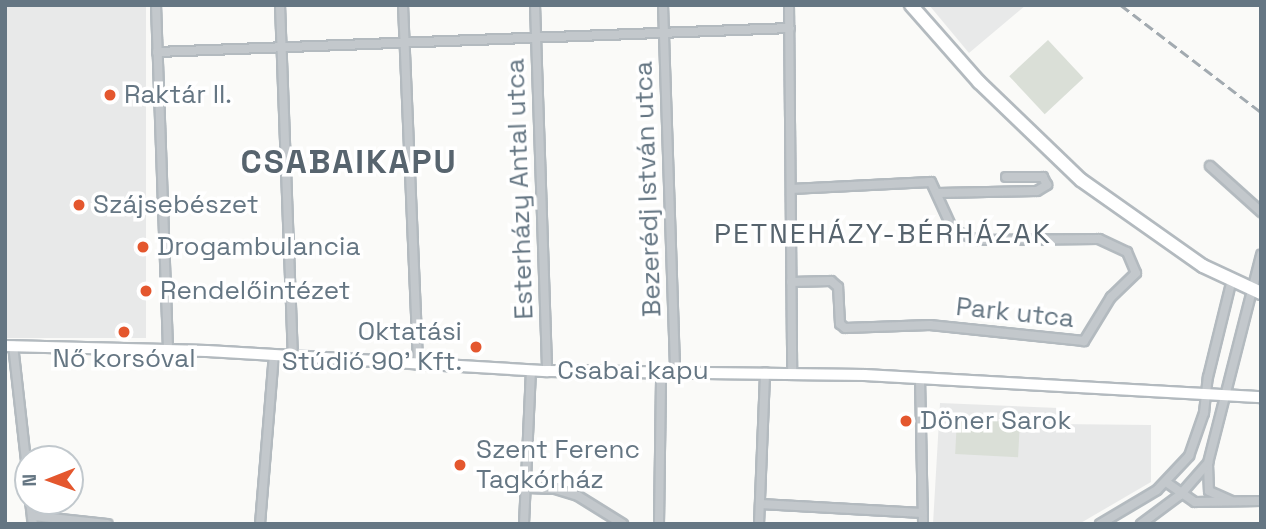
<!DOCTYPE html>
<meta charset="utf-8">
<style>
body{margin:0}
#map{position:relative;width:1266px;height:529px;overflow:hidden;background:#fafaf8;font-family:"Space Grotesk",sans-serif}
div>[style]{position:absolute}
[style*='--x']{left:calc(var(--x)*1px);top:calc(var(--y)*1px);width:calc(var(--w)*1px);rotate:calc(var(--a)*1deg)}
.built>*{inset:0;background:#e8e9e9;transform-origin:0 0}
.green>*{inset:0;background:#dadfd7;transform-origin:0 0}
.roads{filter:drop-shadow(2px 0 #b3babf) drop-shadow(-2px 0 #b3babf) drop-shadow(0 2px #b3babf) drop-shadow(0 -2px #b3babf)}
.street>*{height:8px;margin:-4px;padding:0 4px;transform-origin:4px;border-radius:4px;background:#c3c8cc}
.secondary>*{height:10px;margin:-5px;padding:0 5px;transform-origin:5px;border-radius:5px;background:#fff}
.primary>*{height:12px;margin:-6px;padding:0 6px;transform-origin:6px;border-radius:6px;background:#fff}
.rail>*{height:2.5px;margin-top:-1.25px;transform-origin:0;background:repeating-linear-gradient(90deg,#a2aab0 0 10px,transparent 0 15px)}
.dots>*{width:19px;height:19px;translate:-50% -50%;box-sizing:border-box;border:4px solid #fff;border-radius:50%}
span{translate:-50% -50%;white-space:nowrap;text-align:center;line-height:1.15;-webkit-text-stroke:7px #fff;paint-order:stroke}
.poi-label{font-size:26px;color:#657683}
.left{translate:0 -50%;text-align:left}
.right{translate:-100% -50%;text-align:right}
.street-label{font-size:26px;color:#657683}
.neighbourhood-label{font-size:28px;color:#57646e;letter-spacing:2px}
.district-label{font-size:33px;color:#57646e;font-weight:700;letter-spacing:2px}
.frame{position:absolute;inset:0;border:7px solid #657683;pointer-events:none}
.north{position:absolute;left:14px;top:445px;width:70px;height:70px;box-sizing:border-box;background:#fff;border:2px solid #c1c8cd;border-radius:50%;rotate:269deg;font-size:19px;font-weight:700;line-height:28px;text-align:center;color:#657683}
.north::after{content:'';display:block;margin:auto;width:24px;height:32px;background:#e4572e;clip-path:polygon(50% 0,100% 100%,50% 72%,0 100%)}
</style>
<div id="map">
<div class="built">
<div style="left:5px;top:5px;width:141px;height:333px"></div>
<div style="clip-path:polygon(929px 5px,1026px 5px,969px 53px)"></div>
<div style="clip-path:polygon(940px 403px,1058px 408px,1058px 424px,1151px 425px,1151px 482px,1079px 524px,933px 524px)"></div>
</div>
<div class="green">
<div style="left:1048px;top:40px;width:52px;height:53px;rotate:47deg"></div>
<div style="left:957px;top:419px;width:63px;height:35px;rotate:3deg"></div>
</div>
<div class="roads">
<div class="street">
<div style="--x:156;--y:5;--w:345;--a:88"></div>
<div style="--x:280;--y:5;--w:351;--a:87.9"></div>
<div style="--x:403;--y:5;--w:360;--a:87.6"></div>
<div style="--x:535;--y:5;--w:366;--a:88.1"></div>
<div style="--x:663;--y:5;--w:366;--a:88.1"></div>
<div style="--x:789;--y:5;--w:368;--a:89.5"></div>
<div style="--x:157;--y:52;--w:633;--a:-2.17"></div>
<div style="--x:1210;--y:166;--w:69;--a:42"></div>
<div style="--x:791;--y:189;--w:140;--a:-2.9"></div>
<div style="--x:931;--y:182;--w:53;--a:65.4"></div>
<div style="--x:953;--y:230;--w:26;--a:23"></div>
<div style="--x:977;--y:240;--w:122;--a:-0.5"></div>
<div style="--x:1099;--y:239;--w:31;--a:25"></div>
<div style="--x:1127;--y:252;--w:23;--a:67"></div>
<div style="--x:1136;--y:273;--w:35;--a:136"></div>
<div style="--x:1111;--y:297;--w:52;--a:121.5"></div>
<div style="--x:1084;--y:341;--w:155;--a:-174.1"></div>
<div style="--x:930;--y:325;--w:85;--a:178"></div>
<div style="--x:845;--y:328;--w:6;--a:-141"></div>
<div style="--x:840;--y:324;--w:37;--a:-93"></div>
<div style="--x:838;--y:287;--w:9;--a:-139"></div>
<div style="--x:831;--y:281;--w:40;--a:178.6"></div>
<div style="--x:938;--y:193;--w:99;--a:-1.2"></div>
<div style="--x:1037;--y:191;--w:12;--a:-31"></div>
<div style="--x:1047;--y:185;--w:9;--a:-117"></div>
<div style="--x:1043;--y:177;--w:37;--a:180"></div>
<div style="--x:13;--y:345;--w:135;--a:83.6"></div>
<div style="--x:920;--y:379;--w:145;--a:88.8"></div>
<div style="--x:1208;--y:464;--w:27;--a:88"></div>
<div style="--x:1209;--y:491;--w:24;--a:24"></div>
<div style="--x:1166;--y:482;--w:35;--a:35"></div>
<div style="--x:1195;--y:502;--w:66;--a:-0.9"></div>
<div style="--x:528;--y:488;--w:27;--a:2"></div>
<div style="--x:555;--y:489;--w:24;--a:17"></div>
<div style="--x:578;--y:496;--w:53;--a:31.9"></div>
<div style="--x:30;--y:501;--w:23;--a:83"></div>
<div style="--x:760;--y:504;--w:163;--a:3.2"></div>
<div style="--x:32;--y:516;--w:76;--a:6"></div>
<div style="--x:260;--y:524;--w:170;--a:-85.3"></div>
<div style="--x:524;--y:524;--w:154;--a:-87.4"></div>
<div style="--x:659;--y:524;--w:152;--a:-89.2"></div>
<div style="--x:759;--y:524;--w:152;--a:-87.7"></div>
<div style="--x:1100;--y:524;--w:66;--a:-30.8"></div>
<div style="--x:1157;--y:490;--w:47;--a:-46.7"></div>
<div style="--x:1189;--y:456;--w:46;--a:-70.8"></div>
<div style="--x:1204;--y:413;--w:36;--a:-84"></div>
<div style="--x:1208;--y:377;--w:101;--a:-76.2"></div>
<div style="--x:1141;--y:524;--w:49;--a:-36.6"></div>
<div style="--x:1180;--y:495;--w:43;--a:-48.8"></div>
<div style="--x:1208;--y:463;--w:215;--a:-75.7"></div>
</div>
<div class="secondary">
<div style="--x:5;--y:346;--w:202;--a:1.4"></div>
<div style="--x:207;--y:351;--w:341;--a:3.4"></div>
<div style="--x:547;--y:371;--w:318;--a:0.7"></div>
<div style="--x:865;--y:375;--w:397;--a:3.2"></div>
</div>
<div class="primary">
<div style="--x:911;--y:5;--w:103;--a:48.6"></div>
<div style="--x:979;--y:82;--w:141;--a:43.9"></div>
<div style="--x:1081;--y:180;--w:149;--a:35.2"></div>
<div style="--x:1203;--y:266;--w:64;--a:25"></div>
</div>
</div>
<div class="rail">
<div style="--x:1121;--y:5;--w:176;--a:37.4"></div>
</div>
<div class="dots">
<div style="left:110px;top:95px;background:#e4572e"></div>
<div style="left:79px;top:205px;background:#e4572e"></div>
<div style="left:143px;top:247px;background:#e4572e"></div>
<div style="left:146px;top:291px;background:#e4572e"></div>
<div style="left:124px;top:332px;background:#e4572e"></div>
<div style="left:476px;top:347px;background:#e4572e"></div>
<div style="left:906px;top:421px;background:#e4572e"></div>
<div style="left:460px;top:465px;background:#e4572e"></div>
</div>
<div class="poi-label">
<span class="left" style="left:124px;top:95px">Raktár II.</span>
<span class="left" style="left:93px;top:205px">Szájsebészet</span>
<span class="left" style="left:157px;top:247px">Drogambulancia</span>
<span class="left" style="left:160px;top:291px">Rendelőintézet</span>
<span class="right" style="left:462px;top:347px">Oktatási<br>Stúdió 90' Kft.</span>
<span style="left:124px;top:359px">Nő korsóval</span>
<span class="left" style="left:920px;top:421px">Döner Sarok</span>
<span class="left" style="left:476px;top:465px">Szent Ferenc<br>Tagkórház</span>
</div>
<div class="street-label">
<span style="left:520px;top:189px;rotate:-92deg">Esterházy Antal utca</span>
<span style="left:648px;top:189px;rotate:-92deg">Bezerédj István utca</span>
<span style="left:1015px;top:313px;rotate:6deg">Park utca</span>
<span style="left:633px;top:371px">Csabai kapu</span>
</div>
<div class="neighbourhood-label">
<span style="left:883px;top:233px">PETNEHÁZY-BÉRHÁZAK</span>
</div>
<div class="district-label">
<span style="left:349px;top:163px">CSABAIKAPU</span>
</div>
<div class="frame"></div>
<div class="north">N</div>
</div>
